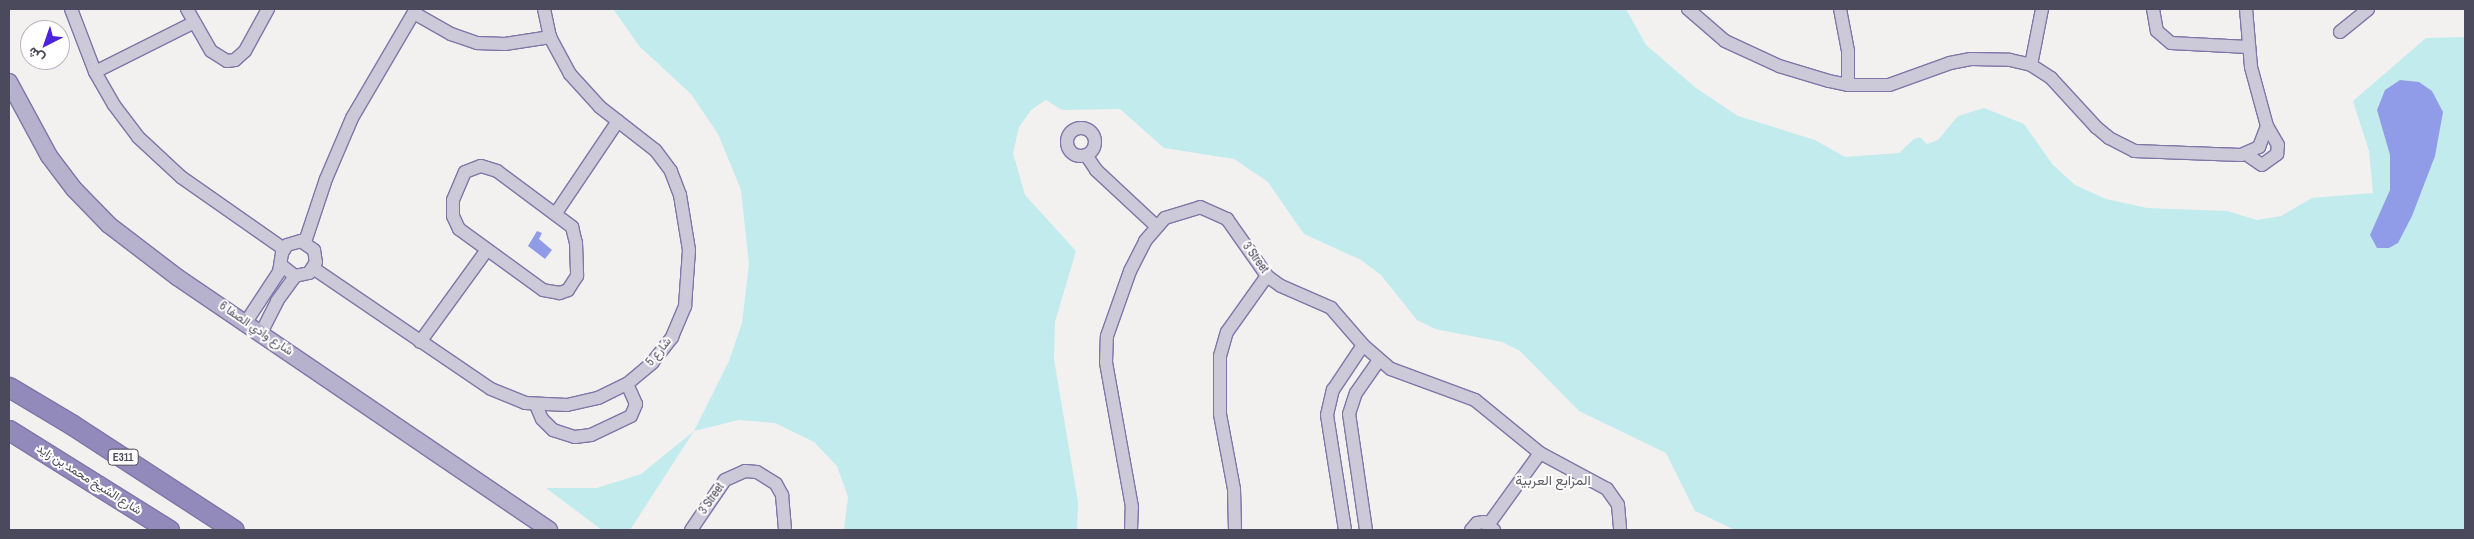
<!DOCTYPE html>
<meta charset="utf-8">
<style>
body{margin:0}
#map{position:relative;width:2474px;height:539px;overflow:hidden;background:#f2f1f0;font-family:"Archivo Narrow",Vazirmatn,sans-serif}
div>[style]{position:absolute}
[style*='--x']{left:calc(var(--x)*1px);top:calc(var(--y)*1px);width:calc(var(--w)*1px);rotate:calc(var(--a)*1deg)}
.green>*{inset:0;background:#c1ebed}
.water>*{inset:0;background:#919ce8}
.roads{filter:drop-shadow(1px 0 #7f76a8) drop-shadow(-1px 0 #7f76a8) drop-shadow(0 1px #7f76a8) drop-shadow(0 -1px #7f76a8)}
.minor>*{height:12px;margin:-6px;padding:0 6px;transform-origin:6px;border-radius:6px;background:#cccad9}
.minor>.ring{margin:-6px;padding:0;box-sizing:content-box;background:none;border:12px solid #cccad9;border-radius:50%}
.major>*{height:16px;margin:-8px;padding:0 8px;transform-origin:8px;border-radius:8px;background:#b6b1cd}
.highway>*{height:19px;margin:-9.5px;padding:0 9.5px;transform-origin:9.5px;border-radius:9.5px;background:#938abc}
span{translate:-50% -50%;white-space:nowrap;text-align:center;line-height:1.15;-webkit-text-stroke:4px #fff;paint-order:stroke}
.shield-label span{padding:1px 4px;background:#fff;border:1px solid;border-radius:4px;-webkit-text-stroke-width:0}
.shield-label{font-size:11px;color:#4b495c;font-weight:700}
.street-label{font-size:12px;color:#4b495c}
.neighbourhood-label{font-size:14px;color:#5e5d64}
.frame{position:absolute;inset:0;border:10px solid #4b495c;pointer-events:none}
.north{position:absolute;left:20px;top:20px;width:50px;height:50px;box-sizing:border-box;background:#fff;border:1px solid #b7b6be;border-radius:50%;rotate:221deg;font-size:14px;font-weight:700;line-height:20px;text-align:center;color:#4b495c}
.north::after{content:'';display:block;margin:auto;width:18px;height:22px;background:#4c23da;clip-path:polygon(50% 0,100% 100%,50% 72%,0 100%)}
</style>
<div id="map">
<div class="green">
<div style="clip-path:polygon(613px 9px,1626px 9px,1646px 45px,1696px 88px,1738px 116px,1815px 140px,1845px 157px,1899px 153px,1914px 139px,1920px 137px,1927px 144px,1938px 140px,1958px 116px,1984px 108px,2024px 124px,2053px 165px,2075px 185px,2106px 199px,2147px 208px,2227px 211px,2257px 220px,2281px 216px,2312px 198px,2373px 193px,2369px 151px,2353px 101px,2426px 38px,2465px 37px,2465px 530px,1735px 530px,1695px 511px,1666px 453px,1579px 411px,1520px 351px,1502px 342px,1435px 329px,1417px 320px,1381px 275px,1361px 260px,1304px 234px,1268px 182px,1234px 159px,1164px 148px,1120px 109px,1062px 110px,1046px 100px,1032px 109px,1019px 127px,1013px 153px,1025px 195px,1076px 251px,1055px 322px,1054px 359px,1078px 502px,1077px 530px,844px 530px,848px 497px,837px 466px,814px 442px,775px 423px,739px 420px,694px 431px,630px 530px,602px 530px,546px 488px,597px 488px,641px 474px,694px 431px,729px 361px,742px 323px,749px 264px,741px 190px,718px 134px,691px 94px,640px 47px)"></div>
</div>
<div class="water">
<div style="clip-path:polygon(2400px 80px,2419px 82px,2432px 91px,2443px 112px,2435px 156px,2412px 216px,2398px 243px,2389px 248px,2377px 248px,2370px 235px,2390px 190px,2390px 155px,2377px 110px,2385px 90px)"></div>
<div style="clip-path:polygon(537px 231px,542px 233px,539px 239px,552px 250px,545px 259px,528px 246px)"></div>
</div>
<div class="roads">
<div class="minor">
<div style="--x:71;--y:9;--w:67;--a:69.1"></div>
<div style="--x:95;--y:72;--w:38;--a:60"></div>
<div style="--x:114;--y:105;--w:40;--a:53"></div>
<div style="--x:138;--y:137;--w:59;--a:42.9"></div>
<div style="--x:181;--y:177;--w:126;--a:35"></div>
<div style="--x:187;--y:9;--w:48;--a:60.3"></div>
<div style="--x:211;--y:51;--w:19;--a:32"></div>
<div style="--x:227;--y:61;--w:8;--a:-7"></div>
<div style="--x:235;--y:60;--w:13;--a:-42"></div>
<div style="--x:245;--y:51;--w:48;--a:-61.3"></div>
<div style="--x:1688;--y:9;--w:49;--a:40.9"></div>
<div style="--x:1725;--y:41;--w:60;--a:24.8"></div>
<div style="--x:1779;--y:66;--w:52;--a:16.7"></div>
<div style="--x:1829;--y:81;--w:19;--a:12"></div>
<div style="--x:1848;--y:85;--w:41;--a:0"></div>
<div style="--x:1889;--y:85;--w:65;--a:-19.8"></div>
<div style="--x:1950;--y:63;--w:21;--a:-11"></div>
<div style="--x:1971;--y:59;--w:39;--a:1"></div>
<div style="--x:2010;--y:60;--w:22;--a:13"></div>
<div style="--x:2031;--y:65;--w:24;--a:33"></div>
<div style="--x:2051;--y:78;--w:67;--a:47.4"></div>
<div style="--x:2096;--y:127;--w:17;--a:40"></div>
<div style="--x:2109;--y:138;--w:28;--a:27"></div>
<div style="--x:2134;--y:151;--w:107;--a:2.1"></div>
<div style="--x:2241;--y:155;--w:20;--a:-24"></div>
<div style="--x:2259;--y:147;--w:22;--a:-69"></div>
<div style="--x:2267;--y:126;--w:61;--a:-105.2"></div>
<div style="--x:2251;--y:67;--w:58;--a:-94.9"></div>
<div style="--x:1840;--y:9;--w:43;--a:79.2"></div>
<div style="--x:1848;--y:51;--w:34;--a:90"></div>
<div style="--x:2153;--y:9;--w:22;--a:80"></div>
<div style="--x:2157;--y:31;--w:18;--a:41"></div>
<div style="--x:2171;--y:43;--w:77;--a:3"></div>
<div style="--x:414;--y:13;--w:43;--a:29.6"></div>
<div style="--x:451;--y:34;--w:28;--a:19"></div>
<div style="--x:477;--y:43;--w:28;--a:2"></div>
<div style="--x:505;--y:44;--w:46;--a:-8.8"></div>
<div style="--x:2340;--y:32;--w:36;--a:-39"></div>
<div style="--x:2031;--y:65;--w:57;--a:-78.9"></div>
<div style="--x:95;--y:72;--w:110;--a:-26.6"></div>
<div class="ring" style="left:1067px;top:128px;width:16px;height:16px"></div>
<div style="--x:2246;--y:154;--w:19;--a:35"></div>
<div style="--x:2262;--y:165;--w:19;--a:-36"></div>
<div style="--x:2277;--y:154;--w:9;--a:-84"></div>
<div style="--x:2278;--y:145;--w:22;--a:-120"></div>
<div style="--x:1086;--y:155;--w:18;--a:56"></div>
<div style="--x:1096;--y:170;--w:82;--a:43"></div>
<div style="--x:481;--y:166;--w:17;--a:17"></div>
<div style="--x:497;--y:171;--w:94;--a:36.7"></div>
<div style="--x:572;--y:227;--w:16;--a:76"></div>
<div style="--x:576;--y:243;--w:33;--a:88"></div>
<div style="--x:577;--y:276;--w:17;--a:123"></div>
<div style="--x:568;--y:290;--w:9;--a:159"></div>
<div style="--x:560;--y:293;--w:17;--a:-170"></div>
<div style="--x:543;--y:290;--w:104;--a:-144"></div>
<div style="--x:459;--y:229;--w:14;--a:-115"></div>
<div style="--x:453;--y:216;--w:16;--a:-90"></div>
<div style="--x:453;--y:200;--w:30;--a:-67"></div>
<div style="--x:465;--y:172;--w:17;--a:-21"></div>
<div style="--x:556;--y:213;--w:111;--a:-56"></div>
<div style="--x:305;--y:242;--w:66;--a:-71.6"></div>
<div style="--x:326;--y:179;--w:66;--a:-66.9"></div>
<div style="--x:352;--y:118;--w:126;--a:-59.6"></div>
<div style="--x:313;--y:268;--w:215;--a:34.2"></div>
<div style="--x:491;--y:389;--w:37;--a:22"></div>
<div style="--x:525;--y:403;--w:42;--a:2.7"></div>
<div style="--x:567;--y:405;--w:32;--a:-13"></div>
<div style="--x:598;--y:398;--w:32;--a:-26"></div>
<div style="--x:627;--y:384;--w:33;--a:-40"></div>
<div style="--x:652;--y:363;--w:33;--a:-52"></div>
<div style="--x:672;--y:337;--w:34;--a:-67"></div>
<div style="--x:685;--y:306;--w:56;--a:-85.9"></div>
<div style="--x:689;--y:250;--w:56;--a:-99.3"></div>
<div style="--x:680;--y:195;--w:26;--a:-111"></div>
<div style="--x:671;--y:171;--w:26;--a:-127"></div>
<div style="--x:655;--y:150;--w:70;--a:-142"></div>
<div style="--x:600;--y:107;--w:45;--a:-132.3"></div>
<div style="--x:570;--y:74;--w:42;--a:-118.4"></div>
<div style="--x:550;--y:37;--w:29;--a:-102"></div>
<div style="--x:246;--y:322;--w:60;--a:-56.6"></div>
<div style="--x:279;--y:272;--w:19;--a:-81"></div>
<div style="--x:282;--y:253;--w:9;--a:-58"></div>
<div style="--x:287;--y:245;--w:15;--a:-16"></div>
<div style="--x:301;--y:241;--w:16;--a:35"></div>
<div style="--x:314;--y:250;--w:12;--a:81"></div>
<div style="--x:316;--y:262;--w:13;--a:122"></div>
<div style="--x:309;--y:273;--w:14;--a:168"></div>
<div style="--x:295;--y:276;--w:16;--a:-142"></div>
<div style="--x:261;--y:333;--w:36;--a:-63"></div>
<div style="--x:277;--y:301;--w:31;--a:-54"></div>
<div style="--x:420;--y:342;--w:112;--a:-54"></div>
<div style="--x:536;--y:405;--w:15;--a:67"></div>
<div style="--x:542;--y:419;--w:16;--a:45"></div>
<div style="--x:553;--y:430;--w:23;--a:18"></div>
<div style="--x:575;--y:437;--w:16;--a:-7"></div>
<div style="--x:591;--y:435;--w:44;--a:-25.4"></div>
<div style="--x:631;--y:416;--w:13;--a:-67"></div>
<div style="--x:636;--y:404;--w:22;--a:-114"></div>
<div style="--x:1489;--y:524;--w:87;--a:-54.3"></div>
<div style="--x:691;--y:530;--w:60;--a:-55.8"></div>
<div style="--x:725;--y:480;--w:22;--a:-24"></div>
<div style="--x:745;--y:471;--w:12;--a:5"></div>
<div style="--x:757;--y:472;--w:22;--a:32"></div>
<div style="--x:776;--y:484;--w:13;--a:61"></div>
<div style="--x:782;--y:495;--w:35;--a:85"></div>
<div style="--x:1131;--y:530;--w:23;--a:-88"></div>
<div style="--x:1132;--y:507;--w:147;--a:-100.2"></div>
<div style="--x:1106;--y:362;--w:26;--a:-88"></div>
<div style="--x:1107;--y:336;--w:69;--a:-70.5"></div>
<div style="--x:1130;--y:271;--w:34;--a:-63"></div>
<div style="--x:1145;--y:241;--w:30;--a:-49"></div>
<div style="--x:1165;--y:218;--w:37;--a:-17"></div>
<div style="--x:1200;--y:207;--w:30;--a:24"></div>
<div style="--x:1227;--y:219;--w:70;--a:54.9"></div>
<div style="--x:1267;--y:276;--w:17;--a:36"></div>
<div style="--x:1281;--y:286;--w:55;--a:23.7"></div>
<div style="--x:1331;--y:308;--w:49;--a:49.1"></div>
<div style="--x:1363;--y:345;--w:37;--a:41"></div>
<div style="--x:1391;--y:369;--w:90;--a:20.3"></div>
<div style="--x:1475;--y:400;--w:84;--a:39.2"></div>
<div style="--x:1540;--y:453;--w:76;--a:28.2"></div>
<div style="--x:1607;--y:489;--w:19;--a:55"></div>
<div style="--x:1618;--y:505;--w:25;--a:85"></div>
<div style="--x:1235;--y:530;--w:41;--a:-91.4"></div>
<div style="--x:1234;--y:489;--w:76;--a:-100.6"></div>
<div style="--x:1220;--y:414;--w:58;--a:-90"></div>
<div style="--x:1220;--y:356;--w:25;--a:-74"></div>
<div style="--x:1227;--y:332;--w:69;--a:-54.5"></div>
<div style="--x:1345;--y:530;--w:116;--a:-98.9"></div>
<div style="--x:1327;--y:415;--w:26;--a:-77"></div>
<div style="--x:1333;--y:390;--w:54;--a:-56.3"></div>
<div style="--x:1366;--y:530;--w:117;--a:-98.3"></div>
<div style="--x:1349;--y:414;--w:22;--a:-72"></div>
<div style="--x:1356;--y:393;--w:40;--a:-55.1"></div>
<div style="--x:1471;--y:530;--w:9;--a:-49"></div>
<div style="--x:1477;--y:523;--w:7;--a:-8"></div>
<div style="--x:1484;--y:522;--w:13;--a:39"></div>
</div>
<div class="major">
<div style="--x:9;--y:82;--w:84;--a:61.6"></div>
<div style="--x:49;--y:156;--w:41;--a:52.9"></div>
<div style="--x:74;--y:189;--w:50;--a:45.8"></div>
<div style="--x:109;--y:225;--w:86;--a:37.4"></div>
<div style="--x:177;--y:277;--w:450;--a:34.2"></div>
</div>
<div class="highway">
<div style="--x:9;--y:387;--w:72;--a:30.8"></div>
<div style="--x:71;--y:424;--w:194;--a:33"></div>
<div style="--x:9;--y:430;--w:189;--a:32"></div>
</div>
</div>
<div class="shield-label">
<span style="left:123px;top:457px">E311</span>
</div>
<div class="street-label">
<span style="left:1255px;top:258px;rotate:54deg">3 Street</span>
<span style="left:256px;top:329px;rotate:34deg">شارع وادي الصفا 6</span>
<span style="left:659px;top:352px;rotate:-51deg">شارع 5</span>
<span style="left:89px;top:480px;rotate:32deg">شارع الشيخ محمد بن زايد</span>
<span style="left:712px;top:499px;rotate:-55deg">3 Street</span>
</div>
<div class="neighbourhood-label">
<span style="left:1553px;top:480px">المرابع العربية</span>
</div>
<div class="frame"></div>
<div class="north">ش</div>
</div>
